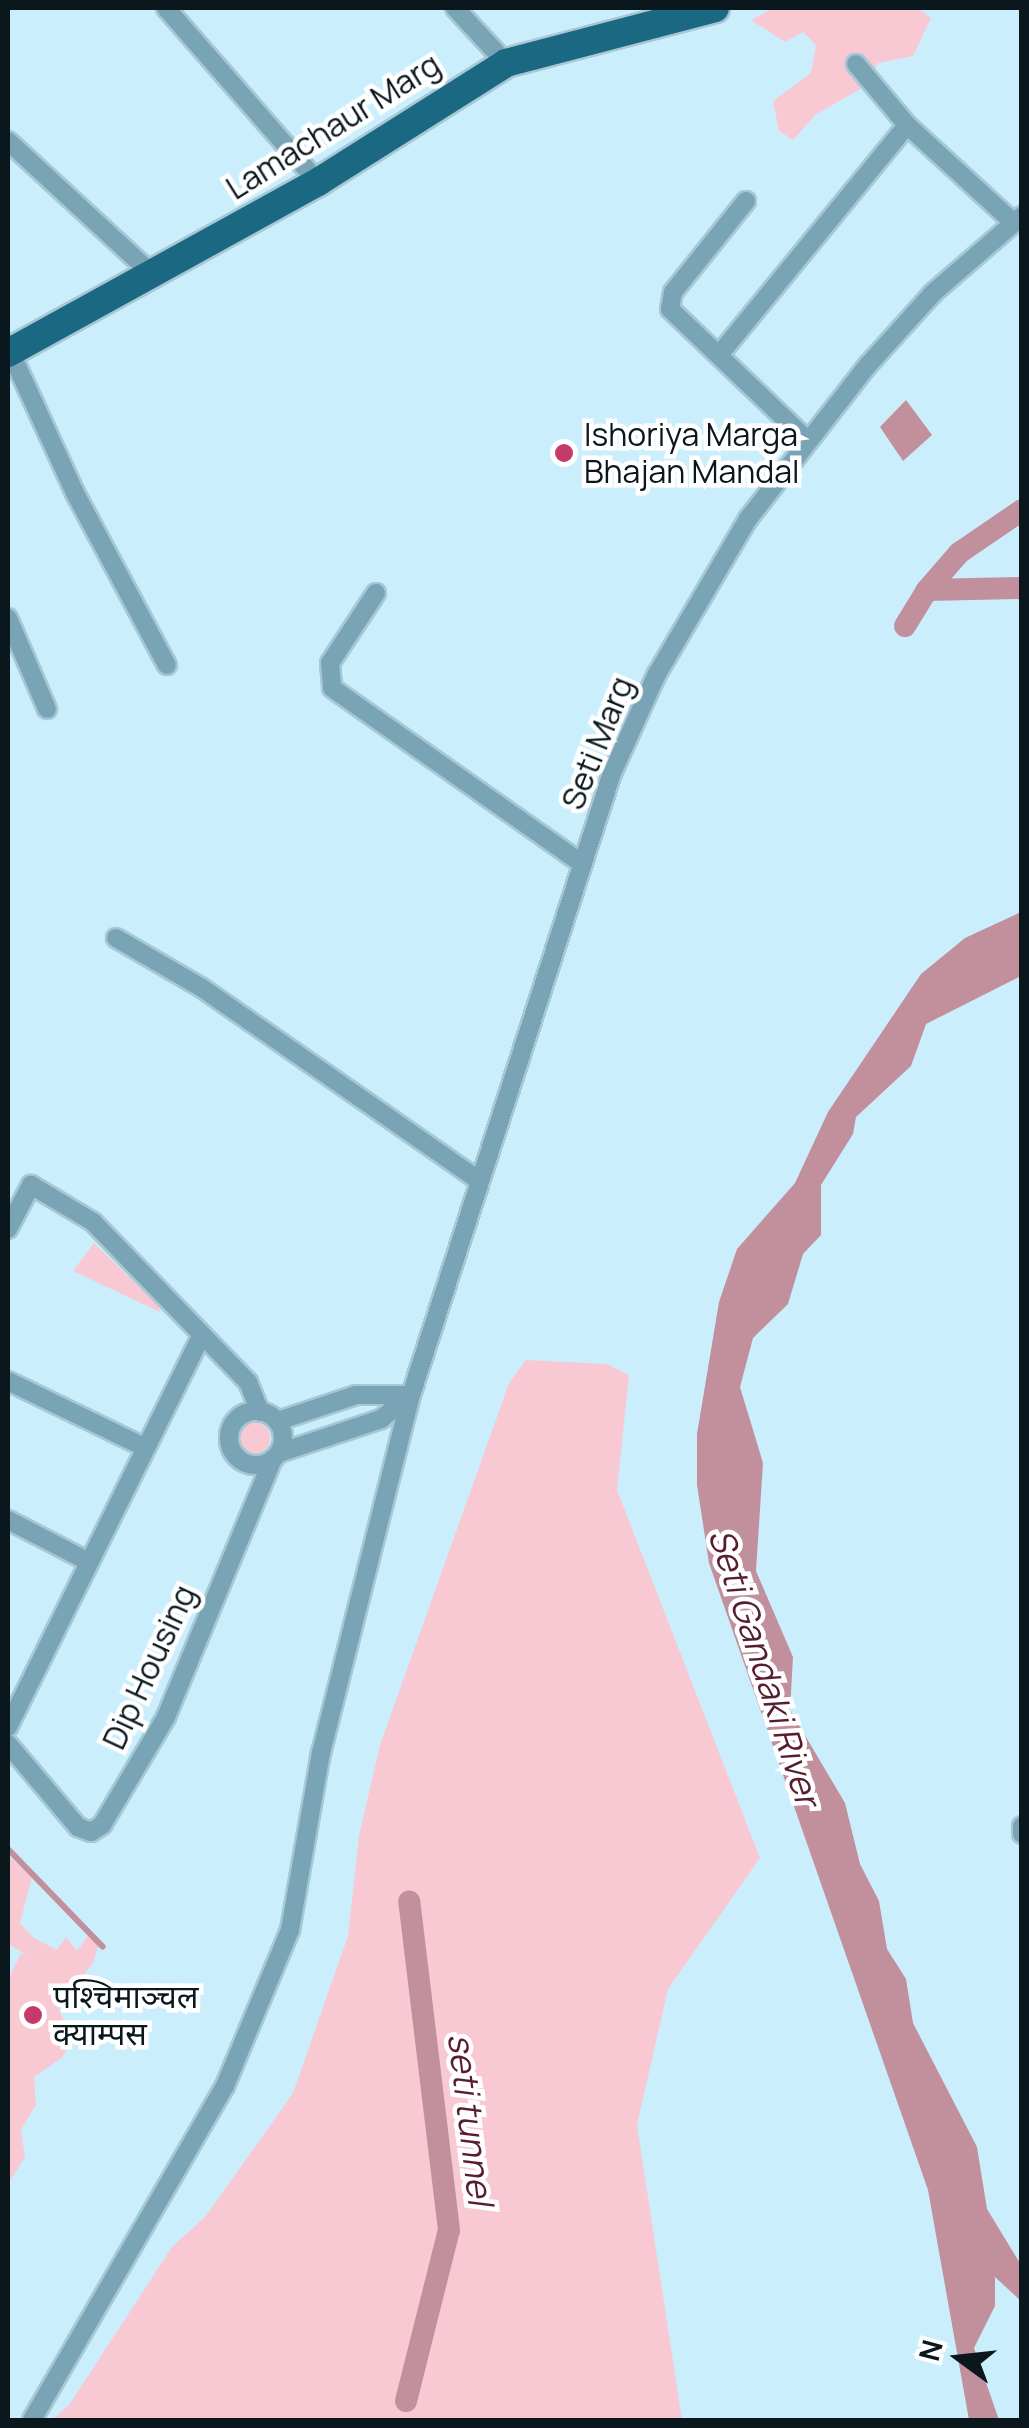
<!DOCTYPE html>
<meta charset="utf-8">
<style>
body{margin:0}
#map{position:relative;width:1029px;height:2428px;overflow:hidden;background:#cbeefd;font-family:Manrope,"Noto Sans Devanagari",sans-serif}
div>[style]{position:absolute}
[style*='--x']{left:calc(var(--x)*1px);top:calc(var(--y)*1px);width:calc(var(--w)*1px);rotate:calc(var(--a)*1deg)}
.green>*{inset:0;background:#f9c9d3}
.round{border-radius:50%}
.water>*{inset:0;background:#c1909c}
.stream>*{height:6px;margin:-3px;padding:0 3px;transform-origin:3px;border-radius:3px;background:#c1909c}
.canal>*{height:22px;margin:-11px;padding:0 11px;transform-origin:11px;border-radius:11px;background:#c1909c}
.roads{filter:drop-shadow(2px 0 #a8c7d4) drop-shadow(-2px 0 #a8c7d4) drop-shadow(0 2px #a8c7d4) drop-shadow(0 -2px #a8c7d4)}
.street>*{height:18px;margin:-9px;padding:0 9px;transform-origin:9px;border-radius:9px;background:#78a4b6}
.street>.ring{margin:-9px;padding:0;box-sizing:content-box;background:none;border:18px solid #78a4b6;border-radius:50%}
.primary>*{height:28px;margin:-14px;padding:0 14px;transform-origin:14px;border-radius:14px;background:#1a6881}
.dots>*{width:28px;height:28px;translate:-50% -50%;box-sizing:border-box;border:5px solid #fff;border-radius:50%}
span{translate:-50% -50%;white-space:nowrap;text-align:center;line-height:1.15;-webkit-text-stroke:9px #fff;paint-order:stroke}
.street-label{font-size:32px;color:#0a171c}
.poi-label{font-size:32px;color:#0a171c}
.left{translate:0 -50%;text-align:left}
.water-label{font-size:35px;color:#591d30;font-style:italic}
.frame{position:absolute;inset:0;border:10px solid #0a171c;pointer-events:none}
.north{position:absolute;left:909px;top:2308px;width:100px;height:100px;-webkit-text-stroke:8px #fff;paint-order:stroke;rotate:285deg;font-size:28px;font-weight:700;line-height:40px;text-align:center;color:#0a171c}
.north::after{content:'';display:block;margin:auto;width:35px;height:45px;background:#0a171c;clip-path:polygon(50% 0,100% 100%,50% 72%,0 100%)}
</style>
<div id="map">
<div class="green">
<div style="clip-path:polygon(774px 8px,918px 8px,931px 18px,913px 56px,878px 63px,862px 88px,815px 115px,793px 140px,779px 131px,773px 101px,811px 73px,816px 45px,803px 32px,785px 42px,751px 20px)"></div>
<div style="clip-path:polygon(94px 1243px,159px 1306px,160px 1312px,73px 1271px)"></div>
<div style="clip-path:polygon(526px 1360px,607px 1364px,629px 1375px,617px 1490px,760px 1858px,668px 1989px,637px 2125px,682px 2420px,51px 2420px,69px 2405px,172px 2247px,206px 2216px,293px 2093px,348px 1936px,359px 1836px,380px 1745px,509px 1383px)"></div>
<div class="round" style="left:238px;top:1422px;width:32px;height:32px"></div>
<div style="clip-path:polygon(8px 1855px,32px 1877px,20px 1923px,34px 1938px,57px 1950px,66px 1937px,77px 1951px,89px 1934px,99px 1943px,93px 1963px,58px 2007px,71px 2039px,63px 2057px,34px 2077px,36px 2105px,21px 2130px,25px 2157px,8px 2184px,8px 1980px,21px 1953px,29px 1956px,8px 1944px)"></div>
</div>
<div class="water">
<div style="clip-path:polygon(906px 400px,932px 435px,903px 461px,880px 427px)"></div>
<div style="clip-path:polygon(1021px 912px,1021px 976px,926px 1024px,911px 1066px,856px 1117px,853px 1134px,821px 1185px,821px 1235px,803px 1254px,788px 1304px,753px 1338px,740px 1387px,763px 1463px,756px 1571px,793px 1657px,790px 1710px,845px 1803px,860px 1864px,879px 1901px,887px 1949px,906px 1979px,913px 2023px,977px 2147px,987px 2209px,1021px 2265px,1021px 2301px,995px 2277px,995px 2306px,974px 2348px,999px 2420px,969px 2420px,928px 2190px,709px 1563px,697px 1485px,697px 1434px,719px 1302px,737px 1249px,795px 1183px,828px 1112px,921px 974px,965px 938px)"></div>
</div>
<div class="stream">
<div style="--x:8;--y:1849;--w:136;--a:45.9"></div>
</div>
<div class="canal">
<div style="--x:927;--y:590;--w:49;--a:-49.1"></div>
<div style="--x:959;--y:553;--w:76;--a:-34.3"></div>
<div style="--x:905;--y:626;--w:42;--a:-58.6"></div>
<div style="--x:927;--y:590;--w:95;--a:-1.2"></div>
<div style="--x:406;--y:2401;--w:176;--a:-75.9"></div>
<div style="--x:449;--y:2230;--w:331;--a:-96.9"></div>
</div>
<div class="roads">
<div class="street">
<div style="--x:166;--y:8;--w:231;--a:48.9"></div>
<div style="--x:455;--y:8;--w:75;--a:47.2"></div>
<div style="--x:856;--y:64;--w:80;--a:50.1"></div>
<div style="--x:907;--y:125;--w:144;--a:42.5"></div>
<div style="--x:8;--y:141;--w:196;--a:42.7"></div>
<div style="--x:746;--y:201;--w:117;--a:128.7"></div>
<div style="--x:673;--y:292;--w:17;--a:100"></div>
<div style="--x:670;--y:309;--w:191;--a:43.7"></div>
<div style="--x:10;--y:351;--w:156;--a:65.4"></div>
<div style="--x:75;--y:493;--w:195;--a:61.9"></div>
<div style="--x:719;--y:355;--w:297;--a:-50.7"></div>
<div style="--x:376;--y:593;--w:84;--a:123.3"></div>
<div style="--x:330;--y:663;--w:25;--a:85"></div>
<div style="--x:332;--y:688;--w:304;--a:35.1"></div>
<div style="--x:8;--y:618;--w:99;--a:66.8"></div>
<div style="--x:116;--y:938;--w:99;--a:30.2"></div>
<div style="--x:202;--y:988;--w:336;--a:34.8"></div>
<div style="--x:8;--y:1229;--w:50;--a:-62.4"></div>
<div style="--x:31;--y:1185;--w:72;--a:30.8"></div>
<div style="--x:93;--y:1222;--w:223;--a:45.9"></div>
<div style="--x:248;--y:1382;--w:32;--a:68"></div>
<div style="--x:8;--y:1381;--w:153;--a:25.9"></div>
<div class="ring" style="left:229px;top:1411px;width:36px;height:36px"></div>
<div style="--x:278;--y:1421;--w:82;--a:-18.4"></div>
<div style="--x:356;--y:1395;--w:55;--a:0"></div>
<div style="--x:279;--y:1453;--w:108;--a:-18.4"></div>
<div style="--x:381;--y:1419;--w:38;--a:-39"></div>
<div style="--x:8;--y:1520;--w:91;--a:27.4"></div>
<div style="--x:8;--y:1727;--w:434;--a:-63.7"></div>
<div style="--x:8;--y:1744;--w:109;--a:49.9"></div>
<div style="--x:78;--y:1827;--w:14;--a:21"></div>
<div style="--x:91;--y:1832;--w:13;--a:-32"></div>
<div style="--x:102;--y:1825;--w:126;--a:-59.3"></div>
<div style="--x:166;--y:1717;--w:279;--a:-67.5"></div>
<div style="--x:1022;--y:1826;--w:8;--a:90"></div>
<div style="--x:32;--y:2420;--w:386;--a:-60"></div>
<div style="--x:225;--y:2086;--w:169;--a:-67.4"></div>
<div style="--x:290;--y:1930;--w:180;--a:-80.1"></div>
<div style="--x:321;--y:1753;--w:369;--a:-75.9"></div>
<div style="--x:411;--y:1395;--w:654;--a:-72.09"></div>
<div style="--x:612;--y:773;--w:109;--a:-65.6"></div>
<div style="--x:657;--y:674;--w:180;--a:-59.6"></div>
<div style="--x:748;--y:519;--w:195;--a:-52.1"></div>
<div style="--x:868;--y:365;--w:97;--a:-47.9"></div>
<div style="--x:933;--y:293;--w:118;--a:-40.9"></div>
</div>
<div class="primary">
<div style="--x:8;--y:353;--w:354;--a:-28.9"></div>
<div style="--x:318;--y:182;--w:222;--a:-32.3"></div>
<div style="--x:506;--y:63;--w:216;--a:-14.7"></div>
</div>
</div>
<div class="dots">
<div style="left:564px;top:453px;background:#c6396b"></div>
<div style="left:33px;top:2015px;background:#c6396b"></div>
</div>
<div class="street-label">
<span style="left:333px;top:126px;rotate:-32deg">Lamachaur Marg</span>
<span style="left:597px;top:743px;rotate:-68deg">Seti Marg</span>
<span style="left:149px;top:1667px;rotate:-65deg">Dip Housing</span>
</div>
<div class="poi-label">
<span class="left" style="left:584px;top:453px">Ishoriya Marga<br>Bhajan Mandal</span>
<span class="left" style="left:53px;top:2015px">पश्‍चिमाञ्‍चल<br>क्याम्पस</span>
</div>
<div class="water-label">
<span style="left:765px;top:1667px;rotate:72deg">Seti Gandaki River</span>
<span style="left:471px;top:2119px;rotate:83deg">seti tunnel</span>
</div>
<div class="frame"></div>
<div class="north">N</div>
</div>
